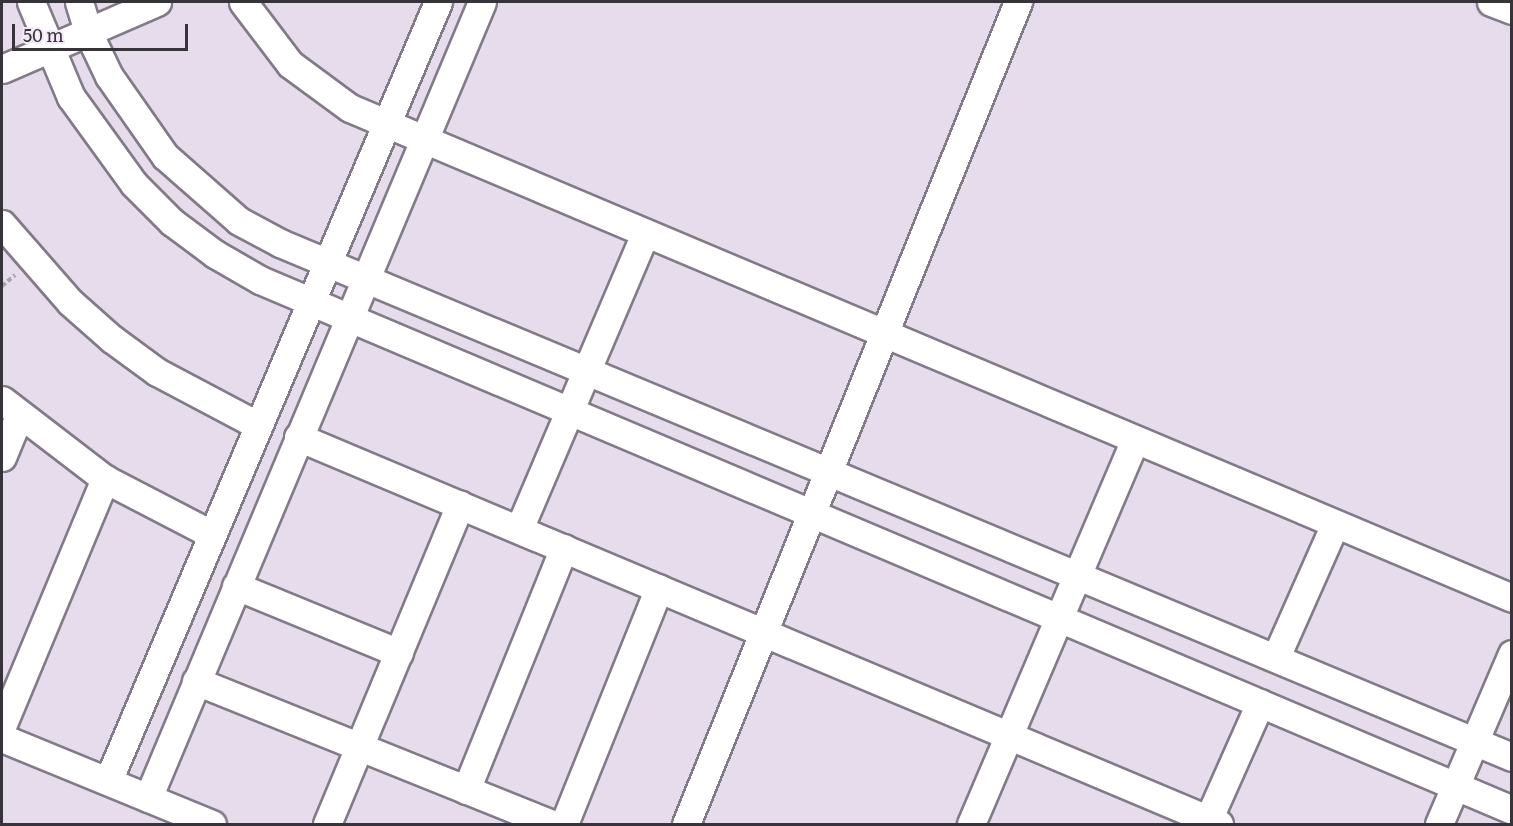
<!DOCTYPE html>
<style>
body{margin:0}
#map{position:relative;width:1513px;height:826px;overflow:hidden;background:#e7dcec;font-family:Literata,serif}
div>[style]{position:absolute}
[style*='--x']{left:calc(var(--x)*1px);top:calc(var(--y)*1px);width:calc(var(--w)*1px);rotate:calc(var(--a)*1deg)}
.path>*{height:4px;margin-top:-2px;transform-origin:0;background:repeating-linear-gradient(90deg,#a9a0ad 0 4.5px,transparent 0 7.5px)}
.roads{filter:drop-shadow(2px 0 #837a88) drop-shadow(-2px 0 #837a88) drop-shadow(0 2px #837a88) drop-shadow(0 -2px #837a88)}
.street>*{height:27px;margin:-13.5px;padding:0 13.5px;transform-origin:13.5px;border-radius:13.5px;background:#fff}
span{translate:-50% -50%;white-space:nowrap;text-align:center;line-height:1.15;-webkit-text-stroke:6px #f4e9f9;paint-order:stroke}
.frame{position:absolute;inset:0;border:3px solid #37333a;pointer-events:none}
.scale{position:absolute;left:12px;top:24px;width:176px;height:27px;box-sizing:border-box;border:3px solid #37333a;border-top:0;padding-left:8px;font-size:18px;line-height:21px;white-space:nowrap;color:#37333a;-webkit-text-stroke:4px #f4e9f9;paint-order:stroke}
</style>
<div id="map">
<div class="path">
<div style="--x:2;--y:286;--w:17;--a:-40"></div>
</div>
<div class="roads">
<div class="street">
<div style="--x:31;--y:2;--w:103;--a:67.2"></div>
<div style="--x:71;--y:97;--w:107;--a:54.1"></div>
<div style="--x:134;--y:184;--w:54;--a:45"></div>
<div style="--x:172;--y:222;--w:54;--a:36.7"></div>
<div style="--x:215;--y:254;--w:52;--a:30"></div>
<div style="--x:260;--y:280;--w:1360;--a:22.94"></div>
<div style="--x:79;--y:2;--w:31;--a:73"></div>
<div style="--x:88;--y:32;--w:49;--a:64.5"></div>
<div style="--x:109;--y:76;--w:98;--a:55"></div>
<div style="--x:165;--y:156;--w:98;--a:41.3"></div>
<div style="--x:239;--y:221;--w:47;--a:28.2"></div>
<div style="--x:280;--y:243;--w:1335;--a:22.65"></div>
<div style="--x:243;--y:2;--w:78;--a:52.8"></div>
<div style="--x:290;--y:64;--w:74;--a:36.3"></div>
<div style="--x:350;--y:108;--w:1261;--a:22.86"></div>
<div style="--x:1491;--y:2;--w:22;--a:21"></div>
<div style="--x:2;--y:69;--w:169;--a:-23.4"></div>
<div style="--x:2;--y:224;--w:103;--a:48.9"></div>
<div style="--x:70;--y:302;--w:56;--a:41.4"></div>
<div style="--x:112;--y:339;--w:56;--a:36.3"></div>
<div style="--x:157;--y:372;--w:113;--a:27.9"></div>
<div style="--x:2;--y:400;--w:130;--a:37.5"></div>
<div style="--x:105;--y:479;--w:119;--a:27.4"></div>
<div style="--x:298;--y:437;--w:999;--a:22.79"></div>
<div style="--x:2;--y:457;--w:44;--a:-67.5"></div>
<div style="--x:519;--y:529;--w:321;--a:-66.9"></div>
<div style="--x:236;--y:586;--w:176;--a:22.3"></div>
<div style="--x:1276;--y:657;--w:145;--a:-66.1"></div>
<div style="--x:196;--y:681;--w:383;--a:21.9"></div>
<div style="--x:2;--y:726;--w:268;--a:-67.4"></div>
<div style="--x:2;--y:738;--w:227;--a:22.3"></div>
<div style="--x:108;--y:781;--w:846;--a:-67.04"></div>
<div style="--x:466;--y:790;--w:261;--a:-68"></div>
<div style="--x:148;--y:798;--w:863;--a:-67.24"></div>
<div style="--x:1208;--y:820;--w:128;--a:-66"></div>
<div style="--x:327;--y:824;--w:346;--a:-67.4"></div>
<div style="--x:564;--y:824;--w:254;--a:-68.1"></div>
<div style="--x:686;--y:824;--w:887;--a:-68.01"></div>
<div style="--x:971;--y:824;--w:418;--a:-66.9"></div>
<div style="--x:1439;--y:824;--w:185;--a:-66.8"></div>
</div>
</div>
<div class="frame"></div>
<div class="scale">50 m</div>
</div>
